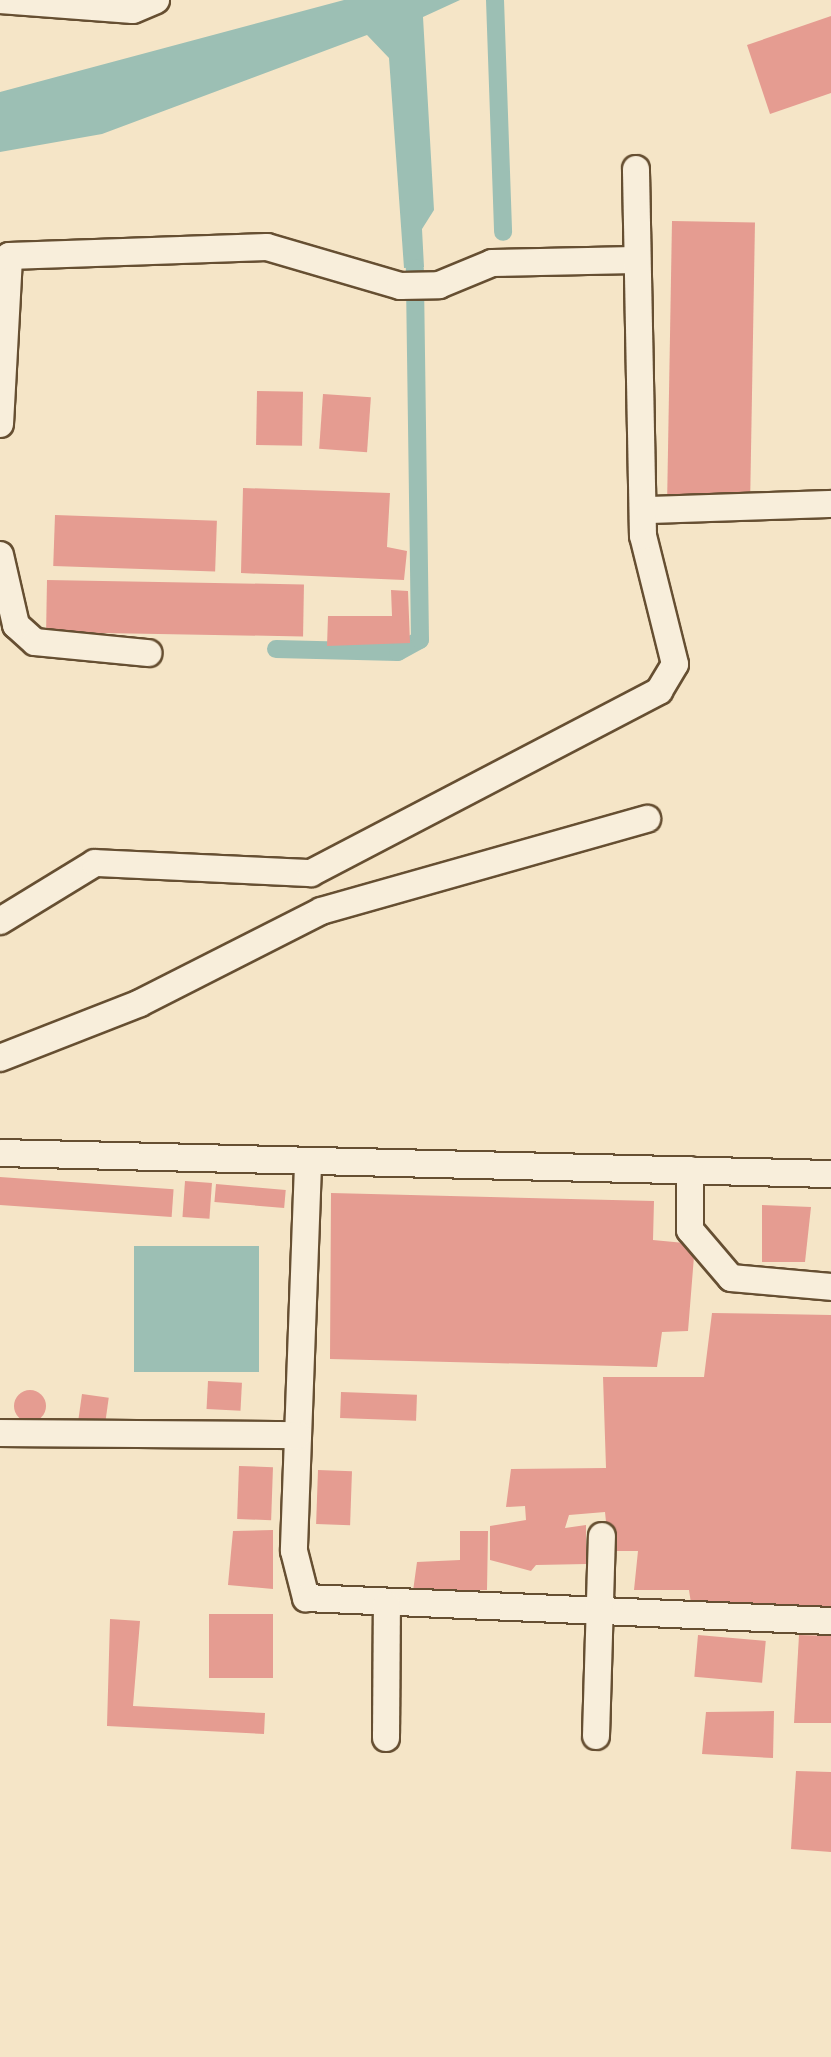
<!DOCTYPE html>
<style>
body{margin:0}
#map{position:relative;width:831px;height:2057px;overflow:hidden;background:#f5e5c7;font-family:"IM FELL DW Pica",serif}
div>[style]{position:absolute}
[style*='--x']{left:calc(var(--x)*1px);top:calc(var(--y)*1px);width:calc(var(--w)*1px);rotate:calc(var(--a)*1deg)}
.water>*{inset:0;background:#9cbfb4;transform-origin:0 0}
.canal>*{height:18px;margin:-9px;padding:0 9px;transform-origin:9px;border-radius:9px;background:#9cbfb4}
.building>*{inset:0;background:#e59c91;transform-origin:0 0}
.round{border-radius:50%}
.roads{filter:drop-shadow(2px 0 #664f32) drop-shadow(-2px 0 #664f32) drop-shadow(0 2px #664f32) drop-shadow(0 -2px #664f32)}
.minor>*{height:26px;margin:-13px;padding:0 13px;transform-origin:13px;border-radius:13px;background:#f8eedb}
span{translate:-50% -50%;white-space:nowrap;text-align:center;line-height:1.15;-webkit-text-stroke:6px #f8eedb;paint-order:stroke}
</style>
<div id="map">
<div class="water">
<div style="clip-path:polygon(344px 0,460px 0,423px 17px,434px 210px,422px 229px,424px 267px,404px 268px,389px 58px,367px 35px,102px 134px,0 152px,0 92px)"></div>
<div style="left:134px;top:1246px;width:125px;height:126px"></div>
</div>
<div class="canal">
<div style="--x:495;--y:0;--w:232;--a:88"></div>
<div style="--x:276;--y:649;--w:122;--a:1.4"></div>
<div style="--x:398;--y:652;--w:25;--a:-29"></div>
<div style="--x:420;--y:640;--w:372;--a:-90.8"></div>
</div>
<div class="building">
<div style="clip-path:polygon(831px 16px,831px 93px,770px 114px,747px 45px)"></div>
<div style="left:672px;top:221px;width:83px;height:277px;rotate:1deg"></div>
<div style="left:257px;top:391px;width:46px;height:54px;rotate:1deg"></div>
<div style="left:323px;top:394px;width:48px;height:55px;rotate:4deg"></div>
<div style="clip-path:polygon(243px 488px,390px 493px,387px 547px,407px 551px,404px 580px,241px 573px)"></div>
<div style="left:55px;top:515px;width:162px;height:51px;rotate:2deg"></div>
<div style="left:47px;top:580px;width:257px;height:52px;rotate:1deg"></div>
<div style="clip-path:polygon(391px 590px,408px 591px,410px 643px,327px 646px,328px 616px,392px 616px)"></div>
<div style="left:0;top:1177px;width:174px;height:28px;rotate:4deg"></div>
<div style="left:185px;top:1181px;width:27px;height:36px;rotate:4deg"></div>
<div style="left:216px;top:1184px;width:70px;height:18px;rotate:5deg"></div>
<div style="clip-path:polygon(331px 1193px,654px 1201px,653px 1240px,695px 1244px,688px 1331px,662px 1332px,657px 1367px,330px 1359px)"></div>
<div style="clip-path:polygon(762px 1205px,811px 1207px,805px 1262px,762px 1262px)"></div>
<div style="clip-path:polygon(712px 1313px,831px 1315px,831px 1614px,692px 1610px,689px 1590px,634px 1590px,638px 1551px,609px 1551px,605px 1512px,569px 1515px,565px 1528px,586px 1525px,586px 1564px,536px 1565px,531px 1571px,490px 1560px,490px 1526px,526px 1520px,525px 1506px,506px 1507px,511px 1469px,606px 1468px,603px 1377px,704px 1377px)"></div>
<div style="left:208px;top:1381px;width:34px;height:28px;rotate:3deg"></div>
<div class="round" style="left:14px;top:1390px;width:32px;height:32px"></div>
<div style="left:341px;top:1392px;width:76px;height:26px;rotate:2deg"></div>
<div style="left:82px;top:1394px;width:27px;height:32px;rotate:8deg"></div>
<div style="left:239px;top:1466px;width:34px;height:53px;rotate:2deg"></div>
<div style="left:318px;top:1470px;width:34px;height:54px;rotate:2deg"></div>
<div style="clip-path:polygon(273px 1530px,273px 1589px,228px 1585px,233px 1531px)"></div>
<div style="clip-path:polygon(460px 1531px,488px 1531px,487px 1590px,413px 1591px,417px 1562px,460px 1560px)"></div>
<div style="left:209px;top:1614px;width:64px;height:64px"></div>
<div style="clip-path:polygon(110px 1619px,140px 1621px,133px 1706px,265px 1713px,264px 1734px,107px 1726px)"></div>
<div style="left:698px;top:1635px;width:68px;height:42px;rotate:5deg"></div>
<div style="clip-path:polygon(799px 1635px,831px 1636px,831px 1723px,794px 1723px)"></div>
<div style="clip-path:polygon(774px 1711px,773px 1758px,702px 1754px,706px 1712px)"></div>
<div style="clip-path:polygon(796px 1771px,831px 1772px,831px 1852px,791px 1849px)"></div>
</div>
<div class="roads">
<div class="minor">
<div style="--x:0;--y:0;--w:133;--a:4.3"></div>
<div style="--x:133;--y:10;--w:25;--a:-23"></div>
<div style="--x:0;--y:424;--w:168;--a:-86.9"></div>
<div style="--x:9;--y:256;--w:258;--a:-2"></div>
<div style="--x:267;--y:247;--w:139;--a:16.3"></div>
<div style="--x:400;--y:286;--w:39;--a:-1"></div>
<div style="--x:439;--y:285;--w:57;--a:-22.5"></div>
<div style="--x:492;--y:263;--w:143;--a:-1.2"></div>
<div style="--x:648;--y:510;--w:183;--a:-1.9"></div>
<div style="--x:0;--y:555;--w:72;--a:77.1"></div>
<div style="--x:16;--y:625;--w:25;--a:42"></div>
<div style="--x:35;--y:642;--w:114;--a:5.6"></div>
<div style="--x:0;--y:921;--w:111;--a:-31.4"></div>
<div style="--x:95;--y:863;--w:216;--a:2.7"></div>
<div style="--x:311;--y:873;--w:393;--a:-27.6"></div>
<div style="--x:659;--y:691;--w:31;--a:-59"></div>
<div style="--x:675;--y:664;--w:132;--a:-104"></div>
<div style="--x:643;--y:536;--w:367;--a:-91.1"></div>
<div style="--x:0;--y:1058;--w:150;--a:-21.4"></div>
<div style="--x:140;--y:1003;--w:203;--a:-26.9"></div>
<div style="--x:321;--y:911;--w:339;--a:-15.8"></div>
<div style="--x:0;--y:1153;--w:831;--a:1.45"></div>
<div style="--x:308;--y:1165;--w:386;--a:92.1"></div>
<div style="--x:294;--y:1551;--w:49;--a:75.7"></div>
<div style="--x:306;--y:1598;--w:526;--a:2.51"></div>
<div style="--x:690;--y:1170;--w:60;--a:90"></div>
<div style="--x:690;--y:1230;--w:63;--a:49.5"></div>
<div style="--x:731;--y:1278;--w:100;--a:5.1"></div>
<div style="--x:0;--y:1433;--w:298;--a:0.4"></div>
<div style="--x:596;--y:1736;--w:200;--a:-88.3"></div>
<div style="--x:386;--y:1738;--w:133;--a:-89.6"></div>
</div>
</div>
</div>
